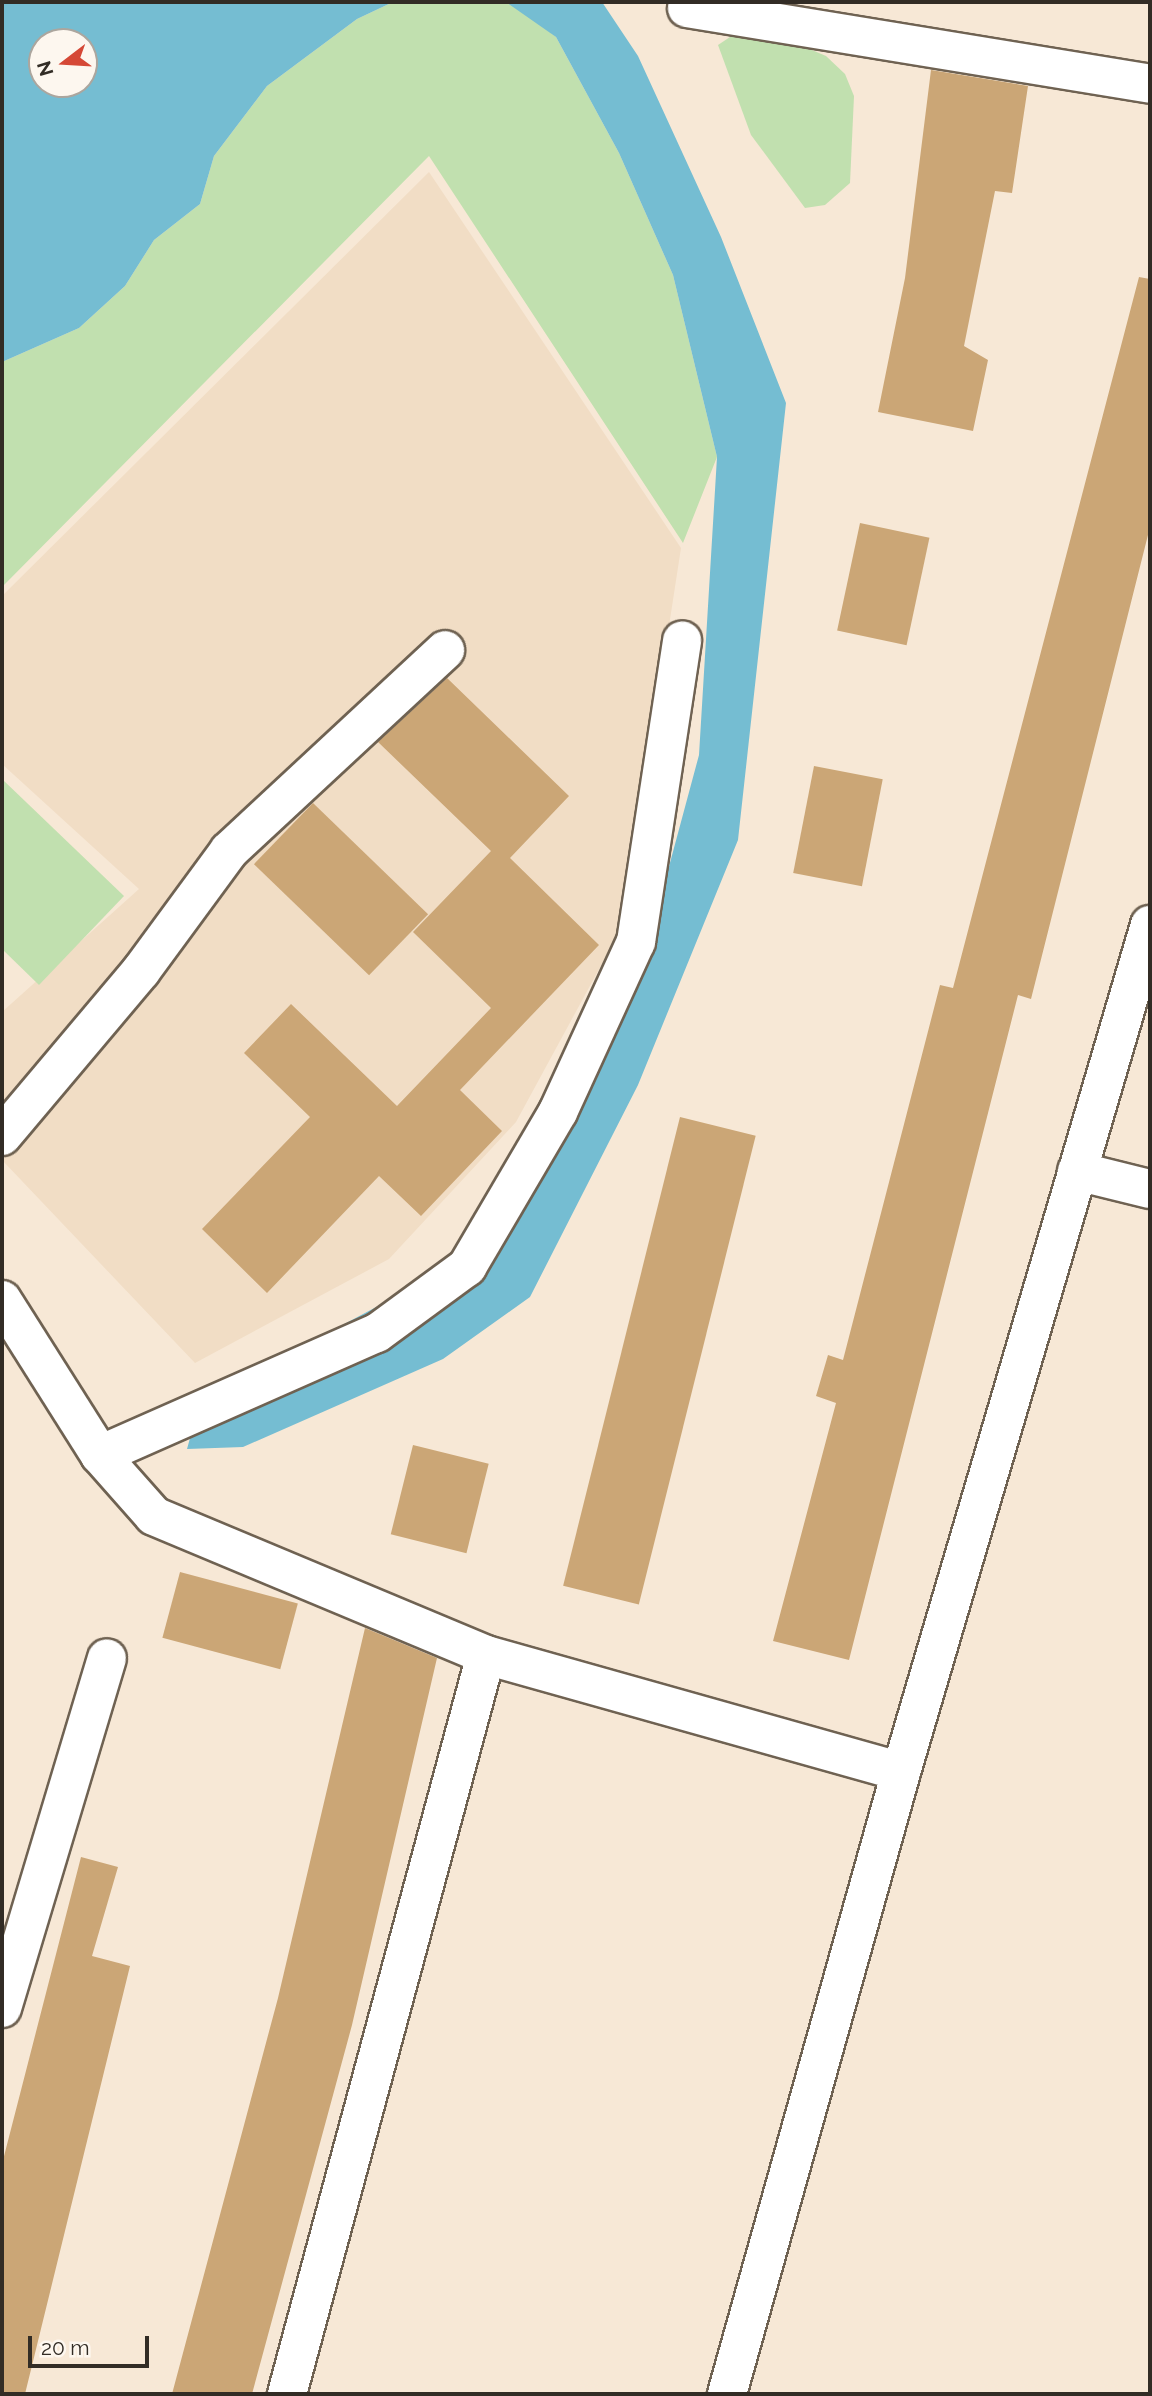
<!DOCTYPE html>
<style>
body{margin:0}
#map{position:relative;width:1152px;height:2396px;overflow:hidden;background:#f7e8d6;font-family:Raleway,sans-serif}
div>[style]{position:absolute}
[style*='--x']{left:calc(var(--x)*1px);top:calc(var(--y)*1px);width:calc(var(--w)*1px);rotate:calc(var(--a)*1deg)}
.built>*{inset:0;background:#f1ddc5}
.green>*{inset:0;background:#c1e0af}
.water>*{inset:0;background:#75bdd2}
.building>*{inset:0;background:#cba676;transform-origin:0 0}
.roads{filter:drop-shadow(2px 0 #6f6252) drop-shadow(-2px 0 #6f6252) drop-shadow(0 2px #6f6252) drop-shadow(0 -2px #6f6252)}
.minor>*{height:38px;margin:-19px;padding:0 19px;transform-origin:19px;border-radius:19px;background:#fff}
span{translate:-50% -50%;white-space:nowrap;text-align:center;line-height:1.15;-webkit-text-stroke:5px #fdf7ef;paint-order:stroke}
.frame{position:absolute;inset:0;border:4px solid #322c25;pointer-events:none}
.north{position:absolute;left:28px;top:28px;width:70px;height:70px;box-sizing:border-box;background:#fdf7ef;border:2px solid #aca69e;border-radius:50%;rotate:253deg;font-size:19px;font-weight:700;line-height:28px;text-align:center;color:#322c25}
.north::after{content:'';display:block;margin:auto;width:24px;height:32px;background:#d54836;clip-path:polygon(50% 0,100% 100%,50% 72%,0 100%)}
.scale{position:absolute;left:28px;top:2336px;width:121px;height:32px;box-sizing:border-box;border:4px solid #322c25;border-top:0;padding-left:9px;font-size:21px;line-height:24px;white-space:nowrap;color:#322c25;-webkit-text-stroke:5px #fdf7ef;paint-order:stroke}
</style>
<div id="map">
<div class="built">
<div style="clip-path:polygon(429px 172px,681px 548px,623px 925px,516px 1122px,389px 1259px,195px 1363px,2px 1160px,2px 1012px,139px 889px,2px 764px,2px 596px)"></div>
</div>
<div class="green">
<div style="clip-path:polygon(393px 2px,515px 4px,556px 37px,619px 153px,673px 275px,717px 457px,683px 543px,429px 156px,2px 587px,2px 362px,79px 328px,125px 286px,154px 240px,200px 204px,214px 156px,267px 86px,357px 19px)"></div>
<div style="clip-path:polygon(736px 33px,793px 42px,826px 56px,845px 74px,854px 96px,850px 183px,825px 205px,805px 208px,751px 135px,718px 45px)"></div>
<div style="clip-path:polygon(2px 779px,124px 896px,39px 985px,2px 949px)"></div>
</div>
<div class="water">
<div style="clip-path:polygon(evenodd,2px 2px,393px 2px,357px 19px,267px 86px,214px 156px,200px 204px,154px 240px,125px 286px,79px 328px,2px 362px,2px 2px,42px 42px,84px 42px,84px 84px,42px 84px,42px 42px)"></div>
<div style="clip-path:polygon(506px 2px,602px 2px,638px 56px,721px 237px,786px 403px,738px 840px,638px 1085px,530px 1297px,443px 1359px,243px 1447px,187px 1449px,195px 1420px,292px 1352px,438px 1274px,546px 1162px,639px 978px,699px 755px,717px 457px,673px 275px,619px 153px,556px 37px)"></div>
</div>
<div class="building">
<div style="clip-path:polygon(931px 70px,1028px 86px,1012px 193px,995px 191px,964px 346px,988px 360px,973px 431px,878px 412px,905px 278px)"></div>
<div style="clip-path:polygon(1139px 277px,1150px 279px,1150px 527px,1031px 999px,1018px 995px,849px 1660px,773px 1641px,836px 1403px,816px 1396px,828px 1355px,843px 1360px,940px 985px,953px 988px)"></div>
<div style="left:860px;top:523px;width:71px;height:110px;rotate:12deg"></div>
<div style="clip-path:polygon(447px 678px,569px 796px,510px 858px,599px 945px,460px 1090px,502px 1131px,421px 1216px,379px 1176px,267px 1293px,202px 1229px,310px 1117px,244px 1053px,291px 1004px,397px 1106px,491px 1008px,413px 932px,491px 851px,378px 742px)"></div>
<div style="left:814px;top:766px;width:70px;height:109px;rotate:11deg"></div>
<div style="left:313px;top:803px;width:160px;height:85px;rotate:44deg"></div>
<div style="left:680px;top:1117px;width:78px;height:483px;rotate:14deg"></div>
<div style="left:413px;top:1445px;width:78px;height:92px;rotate:14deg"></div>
<div style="left:180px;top:1572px;width:122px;height:68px;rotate:15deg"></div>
<div style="clip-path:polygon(365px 1628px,437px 1658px,352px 2025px,252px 2394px,172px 2394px,278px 1998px)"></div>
<div style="clip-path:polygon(81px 1857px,118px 1867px,92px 1956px,130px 1966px,25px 2394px,2px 2394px,2px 2164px)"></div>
</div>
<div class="roads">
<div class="minor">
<div style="--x:687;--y:8;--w:469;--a:9.3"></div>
<div style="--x:2;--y:1136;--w:216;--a:-49.9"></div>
<div style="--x:141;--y:971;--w:149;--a:-53.7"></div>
<div style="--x:229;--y:851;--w:295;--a:-42.9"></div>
<div style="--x:1077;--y:1171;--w:75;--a:13.9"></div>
<div style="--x:2;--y:1300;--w:183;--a:57.7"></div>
<div style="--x:100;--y:1455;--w:81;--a:48.5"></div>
<div style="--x:154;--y:1516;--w:360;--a:22.7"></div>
<div style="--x:486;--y:1655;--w:431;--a:15.7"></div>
<div style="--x:100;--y:1455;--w:303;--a:-23.8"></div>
<div style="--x:377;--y:1333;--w:112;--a:-36.3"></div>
<div style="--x:467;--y:1267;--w:180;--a:-59.6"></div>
<div style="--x:558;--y:1112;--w:187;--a:-65.4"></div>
<div style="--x:636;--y:942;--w:305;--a:-81.3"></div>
<div style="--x:2;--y:2008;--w:365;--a:-73.3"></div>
<div style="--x:287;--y:2394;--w:765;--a:-74.93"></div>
<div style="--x:727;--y:2394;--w:646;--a:-74.37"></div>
<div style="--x:901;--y:1772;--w:883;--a:-73.62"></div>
</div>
</div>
<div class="frame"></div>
<div class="north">N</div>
<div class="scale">20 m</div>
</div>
